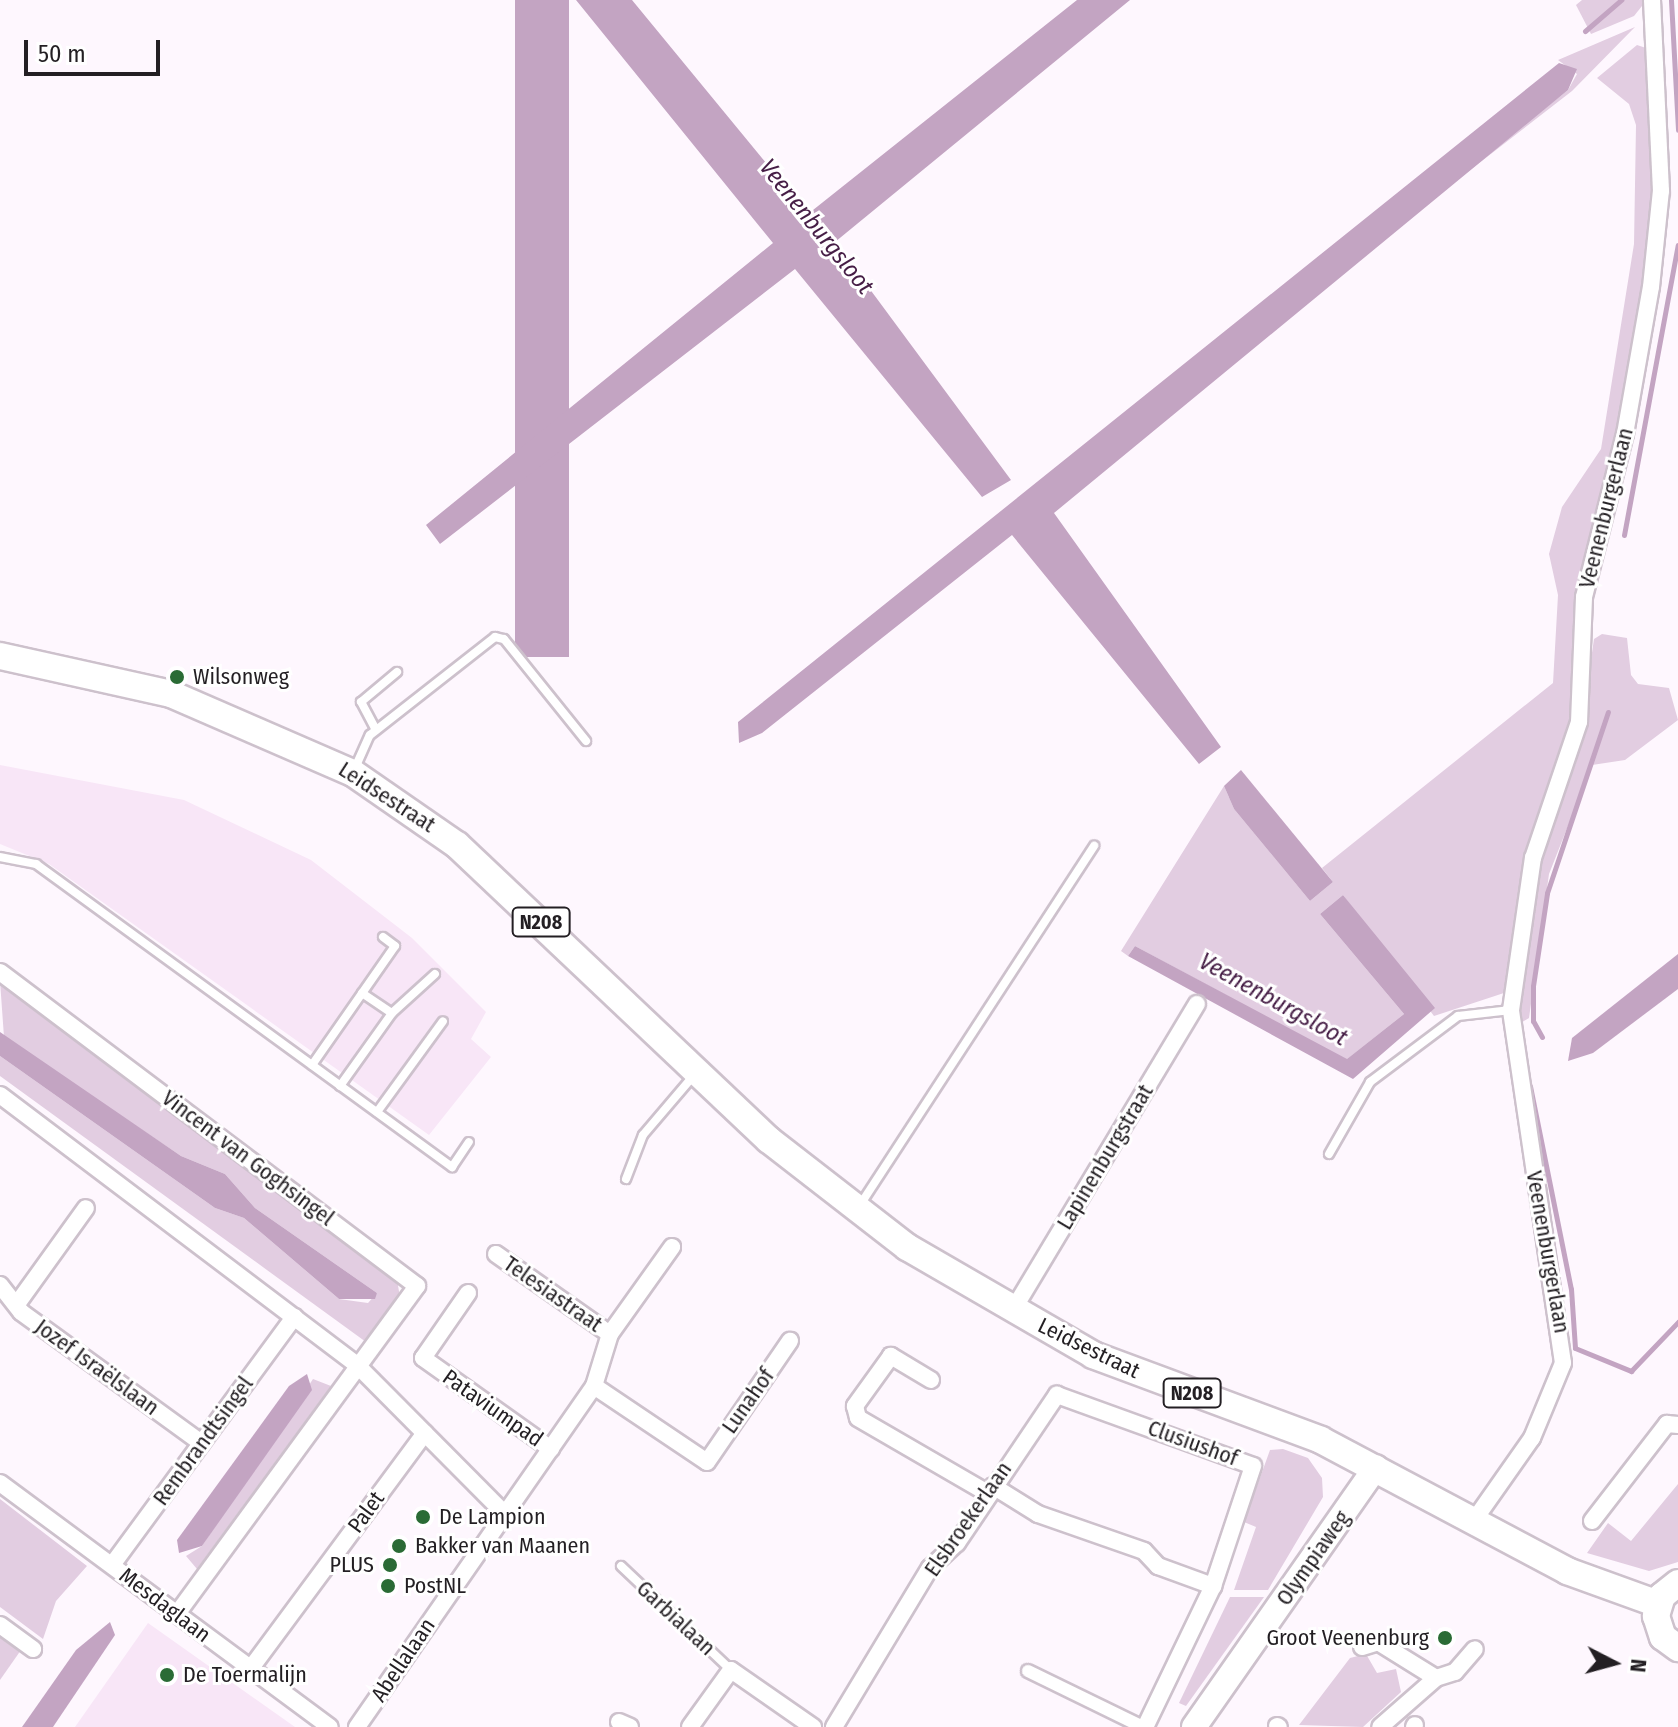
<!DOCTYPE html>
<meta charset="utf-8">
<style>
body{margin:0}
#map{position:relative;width:1678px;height:1727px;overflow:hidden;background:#fef7fe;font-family:"Fira Sans Condensed",sans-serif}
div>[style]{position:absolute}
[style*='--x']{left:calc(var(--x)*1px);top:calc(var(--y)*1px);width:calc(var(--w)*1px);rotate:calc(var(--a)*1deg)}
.built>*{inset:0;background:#f8e6f7}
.green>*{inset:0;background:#e2cde1}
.water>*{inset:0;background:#c3a4c2;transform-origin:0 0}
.stream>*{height:5px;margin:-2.5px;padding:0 2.5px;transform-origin:2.5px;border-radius:2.5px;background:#c3a4c2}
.roads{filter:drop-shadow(2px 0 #cdc1cc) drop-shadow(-2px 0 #cdc1cc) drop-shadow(0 2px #cdc1cc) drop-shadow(0 -2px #cdc1cc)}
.service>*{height:8px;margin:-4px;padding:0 4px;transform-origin:4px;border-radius:4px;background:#fff}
.pedestrian>*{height:12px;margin:-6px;padding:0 6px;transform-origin:6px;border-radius:6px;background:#fff}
.minor>*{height:16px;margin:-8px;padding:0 8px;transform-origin:8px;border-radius:8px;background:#fff}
.secondary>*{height:24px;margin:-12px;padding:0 12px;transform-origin:12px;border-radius:12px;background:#fff}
.primary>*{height:26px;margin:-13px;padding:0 13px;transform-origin:13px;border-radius:13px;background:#fff}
.dots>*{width:22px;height:22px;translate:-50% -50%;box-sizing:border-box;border:4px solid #fff;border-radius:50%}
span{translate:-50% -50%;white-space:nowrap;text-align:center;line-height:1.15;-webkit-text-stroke:6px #fff;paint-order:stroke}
.shield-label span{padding:2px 6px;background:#fff;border:2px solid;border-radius:6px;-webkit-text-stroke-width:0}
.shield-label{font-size:20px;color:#231f23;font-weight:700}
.street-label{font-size:22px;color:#231f23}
.poi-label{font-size:22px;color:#231f23}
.left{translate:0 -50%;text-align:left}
.right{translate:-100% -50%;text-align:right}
.water-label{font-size:24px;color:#461e46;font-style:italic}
.north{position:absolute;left:1574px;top:1623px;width:80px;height:80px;-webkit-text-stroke:6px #fff;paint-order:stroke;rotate:96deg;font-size:22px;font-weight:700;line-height:32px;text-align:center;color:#231f23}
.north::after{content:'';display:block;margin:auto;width:28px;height:36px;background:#231f23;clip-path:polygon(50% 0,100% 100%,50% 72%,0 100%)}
.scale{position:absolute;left:24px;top:40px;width:136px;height:36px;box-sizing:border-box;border:4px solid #231f23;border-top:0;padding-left:10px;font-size:24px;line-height:28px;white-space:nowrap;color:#231f23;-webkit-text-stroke:6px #fff;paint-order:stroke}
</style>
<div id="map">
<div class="built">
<div style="clip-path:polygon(0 765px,184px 800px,311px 860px,412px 938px,486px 1012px,471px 1039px,491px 1057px,429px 1135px,49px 864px,0 844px)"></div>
<div style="clip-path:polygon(148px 1623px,295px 1727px,75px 1727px)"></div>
</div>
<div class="green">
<div style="clip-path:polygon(1582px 0,1646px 0,1646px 1px,1634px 16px,1591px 34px,1576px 5px)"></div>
<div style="clip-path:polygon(1635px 27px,1572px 91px,1385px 236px,1568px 90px,1577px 74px,1558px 60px)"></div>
<div style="clip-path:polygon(1637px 45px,1649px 49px,1655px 211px,1627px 397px,1598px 516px,1575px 712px,1525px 867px,1507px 992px,1434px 1016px,1343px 895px,1320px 914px,1404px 1014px,1346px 1060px,1135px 946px,1128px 956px,1121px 951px,1224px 786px,1234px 809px,1310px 901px,1333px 882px,1322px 868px,1553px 683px,1558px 595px,1549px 554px,1562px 507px,1601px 449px,1634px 244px,1636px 125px,1629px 104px,1597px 78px)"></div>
<div style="clip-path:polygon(1602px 634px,1627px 638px,1631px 675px,1638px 684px,1669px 688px,1678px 720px,1625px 760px,1592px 765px,1549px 874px,1529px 1018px,1519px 1024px,1540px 856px,1576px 763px,1594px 639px)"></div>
<div style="clip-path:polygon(0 981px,397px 1280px,400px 1297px,366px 1342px,0 1076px,0 1056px,215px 1208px,244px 1218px,339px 1299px,368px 1303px,377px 1293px,255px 1208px,225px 1174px,181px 1156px,4px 1037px)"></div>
<div style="clip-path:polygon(313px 1379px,331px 1386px,197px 1569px,186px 1556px,202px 1546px)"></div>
<div style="clip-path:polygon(1283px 1449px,1308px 1458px,1322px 1478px,1323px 1497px,1268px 1590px,1234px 1590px,1256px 1527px,1244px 1522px,1270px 1450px)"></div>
<div style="clip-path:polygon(1678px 1484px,1678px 1562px,1649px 1571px,1587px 1553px,1608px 1523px,1631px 1541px)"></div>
<div style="clip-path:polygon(0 1499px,87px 1566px,56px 1601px,43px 1639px,0 1607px)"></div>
<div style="clip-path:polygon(1230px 1597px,1264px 1597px,1186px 1706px,1179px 1703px)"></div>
<div style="clip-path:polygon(0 1634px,21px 1650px,0 1680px)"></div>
<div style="clip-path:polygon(1366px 1654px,1377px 1673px,1396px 1669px,1401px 1692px,1363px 1727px,1299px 1725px,1350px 1658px)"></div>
</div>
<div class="water">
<div style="left:515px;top:0;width:54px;height:657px"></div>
<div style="clip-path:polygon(576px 0,632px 0,808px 214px,1077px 0,1130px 0,835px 242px,1011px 480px,982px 497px,795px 269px,440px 544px,426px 525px,773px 243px)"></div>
<div style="clip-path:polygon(1559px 63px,1577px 69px,1568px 90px,1054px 513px,1221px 747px,1199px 764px,1012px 535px,762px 733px,739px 743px,738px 722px)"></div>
<div style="clip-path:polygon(1241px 770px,1333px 882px,1310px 901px,1234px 809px,1224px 786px)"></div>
<div style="clip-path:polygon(1343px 895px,1435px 1008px,1353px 1079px,1128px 956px,1135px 946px,1347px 1059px,1404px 1014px,1320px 914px)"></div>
<div style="clip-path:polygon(1678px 954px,1678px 989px,1593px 1053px,1568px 1061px,1572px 1038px)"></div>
<div style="clip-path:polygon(0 1032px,181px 1156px,225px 1174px,255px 1208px,377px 1293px,375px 1299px,339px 1299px,244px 1218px,215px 1208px,0 1056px)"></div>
<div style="clip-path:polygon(307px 1374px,312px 1390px,202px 1546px,179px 1553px,177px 1540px,289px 1386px)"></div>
<div style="clip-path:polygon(110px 1622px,115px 1635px,53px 1727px,22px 1727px,76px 1650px)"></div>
</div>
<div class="stream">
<div style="--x:1671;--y:0;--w:130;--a:86.9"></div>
<div style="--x:1585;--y:31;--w:48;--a:-40.7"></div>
<div style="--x:1624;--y:535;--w:295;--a:-79.5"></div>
<div style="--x:1542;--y:1037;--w:18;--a:-119"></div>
<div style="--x:1533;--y:1021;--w:35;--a:-90"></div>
<div style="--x:1533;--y:986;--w:94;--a:-81.4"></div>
<div style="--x:1547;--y:893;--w:191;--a:-71.4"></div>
<div style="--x:1530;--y:1086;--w:207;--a:78.6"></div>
<div style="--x:1571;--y:1289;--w:59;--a:86.1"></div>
<div style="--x:1575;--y:1348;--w:61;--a:22.3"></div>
<div style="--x:1631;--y:1371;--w:68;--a:-46.2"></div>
</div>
<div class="roads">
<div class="service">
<div style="--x:376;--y:730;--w:32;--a:-118"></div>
<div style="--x:361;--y:702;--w:47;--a:-39.8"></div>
<div style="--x:355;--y:768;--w:36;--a:-66"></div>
<div style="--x:370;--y:735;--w:159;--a:-38.1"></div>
<div style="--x:495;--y:637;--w:9;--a:13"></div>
<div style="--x:504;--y:639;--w:131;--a:51.2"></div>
<div style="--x:0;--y:857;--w:37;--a:11"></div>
<div style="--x:36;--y:864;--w:515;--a:36.07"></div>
<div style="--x:452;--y:1167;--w:30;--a:-56"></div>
<div style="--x:362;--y:993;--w:36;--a:34"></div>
<div style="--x:392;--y:1013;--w:58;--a:-42.2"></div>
<div style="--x:312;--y:1065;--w:145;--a:-55.1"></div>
<div style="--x:395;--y:946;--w:15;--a:-143"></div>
<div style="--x:340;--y:1086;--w:90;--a:-54.5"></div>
<div style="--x:377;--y:1112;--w:112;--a:-54"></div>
<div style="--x:1329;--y:1154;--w:83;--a:-60.3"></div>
<div style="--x:1370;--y:1082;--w:110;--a:-36.9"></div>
<div style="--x:1458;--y:1016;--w:53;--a:-6.5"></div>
<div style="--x:626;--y:1179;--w:47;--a:-68.9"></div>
<div style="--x:643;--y:1135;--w:80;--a:-49.6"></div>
<div style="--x:860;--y:1205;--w:429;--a:-56.9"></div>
<div style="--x:621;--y:1566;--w:151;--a:43.4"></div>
</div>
<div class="pedestrian">
<div style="--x:1028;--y:1671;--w:128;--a:26"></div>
</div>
<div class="minor">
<div style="--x:0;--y:972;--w:522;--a:36.98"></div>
<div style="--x:417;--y:1286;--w:406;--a:126.2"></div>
<div style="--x:0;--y:1095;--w:450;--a:37.1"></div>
<div style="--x:359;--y:1367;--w:206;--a:45.2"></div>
<div style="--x:496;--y:1254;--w:139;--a:35.1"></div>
<div style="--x:0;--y:1285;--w:34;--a:52"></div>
<div style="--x:21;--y:1312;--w:223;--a:36"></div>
<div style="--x:468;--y:1293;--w:79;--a:124.7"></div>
<div style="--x:423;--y:1358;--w:157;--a:35.4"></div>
<div style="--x:17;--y:1304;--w:118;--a:-54.3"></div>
<div style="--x:1013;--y:1310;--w:357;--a:-59"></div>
<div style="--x:931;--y:1380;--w:47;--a:-149"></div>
<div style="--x:891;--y:1356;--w:62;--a:125.8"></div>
<div style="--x:855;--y:1406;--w:12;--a:76"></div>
<div style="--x:858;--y:1418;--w:151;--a:30.1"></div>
<div style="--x:594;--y:1386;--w:54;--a:-72.9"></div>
<div style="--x:610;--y:1334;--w:107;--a:-54.5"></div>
<div style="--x:0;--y:1483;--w:410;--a:36.5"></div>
<div style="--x:993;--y:1486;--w:53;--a:31.9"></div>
<div style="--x:1038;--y:1514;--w:112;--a:19.2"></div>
<div style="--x:1144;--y:1551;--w:21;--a:47"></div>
<div style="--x:1158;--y:1566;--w:59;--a:20"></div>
<div style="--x:1475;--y:1519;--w:99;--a:-54.9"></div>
<div style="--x:1532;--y:1438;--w:81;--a:-67.5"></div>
<div style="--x:1563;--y:1363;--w:357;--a:-98.4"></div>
<div style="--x:1511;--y:1010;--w:154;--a:-81.8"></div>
<div style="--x:1533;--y:858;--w:144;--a:-71.3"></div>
<div style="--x:1579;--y:722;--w:125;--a:-87.7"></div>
<div style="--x:1584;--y:597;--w:168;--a:-75.9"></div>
<div style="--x:1625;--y:434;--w:149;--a:-80"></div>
<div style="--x:1651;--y:287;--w:97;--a:-84.1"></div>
<div style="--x:1661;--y:191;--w:191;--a:-92.7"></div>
<div style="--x:1592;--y:1521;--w:123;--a:-52.3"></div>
<div style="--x:1667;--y:1424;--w:11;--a:5"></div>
<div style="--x:112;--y:1565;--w:308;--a:-53.7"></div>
<div style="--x:0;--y:1625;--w:41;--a:36"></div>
<div style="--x:1362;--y:1647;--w:17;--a:-17"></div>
<div style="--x:1378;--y:1642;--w:68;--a:31.8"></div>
<div style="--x:1436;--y:1678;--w:74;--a:138.8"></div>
<div style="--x:251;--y:1668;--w:292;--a:-53.5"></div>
<div style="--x:1436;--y:1678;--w:20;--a:-18"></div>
<div style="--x:1455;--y:1672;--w:30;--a:-49"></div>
<div style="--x:619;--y:1722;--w:12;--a:24"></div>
<div style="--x:1277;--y:1726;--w:2;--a:27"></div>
<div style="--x:357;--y:1727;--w:415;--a:-55.2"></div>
<div style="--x:594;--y:1386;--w:136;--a:33.9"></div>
<div style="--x:707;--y:1462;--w:147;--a:-55.6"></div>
<div style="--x:690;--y:1727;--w:70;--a:-54.3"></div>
<div style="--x:731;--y:1670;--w:100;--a:34.8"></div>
<div style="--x:834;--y:1727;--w:186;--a:-58.9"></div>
<div style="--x:930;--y:1568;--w:37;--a:-43"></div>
<div style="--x:957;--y:1543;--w:179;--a:-56"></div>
<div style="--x:1057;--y:1395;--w:208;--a:19.9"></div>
<div style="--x:1253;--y:1466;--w:126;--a:108.4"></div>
<div style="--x:1213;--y:1586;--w:157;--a:115.7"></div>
<div style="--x:1414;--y:1727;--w:2;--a:-63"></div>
</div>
<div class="secondary">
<div style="--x:1194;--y:1727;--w:317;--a:-55"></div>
</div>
<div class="primary">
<div style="--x:0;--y:656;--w:175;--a:12.5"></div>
<div style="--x:171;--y:694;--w:198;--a:23.5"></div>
<div style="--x:353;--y:773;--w:126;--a:34.7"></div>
<div style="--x:457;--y:845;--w:429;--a:43.4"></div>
<div style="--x:769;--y:1140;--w:175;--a:37.8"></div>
<div style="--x:907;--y:1247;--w:215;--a:30.1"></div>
<div style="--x:1093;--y:1355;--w:243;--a:20.4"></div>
<div style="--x:1321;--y:1440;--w:279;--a:28"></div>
<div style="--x:1567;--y:1571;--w:97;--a:19.9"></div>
<div style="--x:1678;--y:1583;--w:21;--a:141"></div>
<div style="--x:1662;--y:1596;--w:21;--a:107"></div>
<div style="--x:1656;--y:1616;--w:22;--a:72"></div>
<div style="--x:1663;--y:1637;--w:19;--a:36"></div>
</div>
</div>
<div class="dots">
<div style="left:177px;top:677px;background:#2a6b35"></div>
<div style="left:423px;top:1517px;background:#2a6b35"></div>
<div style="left:399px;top:1546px;background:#2a6b35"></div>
<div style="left:390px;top:1565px;background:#2a6b35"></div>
<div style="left:388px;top:1586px;background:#2a6b35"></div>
<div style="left:1445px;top:1638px;background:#2a6b35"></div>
<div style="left:167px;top:1675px;background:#2a6b35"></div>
</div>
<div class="shield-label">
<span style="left:541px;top:922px">N208</span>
<span style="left:1192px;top:1393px">N208</span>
</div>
<div class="street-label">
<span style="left:1606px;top:508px;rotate:-76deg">Veenenburgerlaan</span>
<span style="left:387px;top:797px;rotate:33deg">Leidsestraat</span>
<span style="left:1105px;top:1157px;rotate:-59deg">Lapinenburgstraat</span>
<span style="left:248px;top:1158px;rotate:37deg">Vincent van Goghsingel</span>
<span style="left:1548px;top:1252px;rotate:80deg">Veenenburgerlaan</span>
<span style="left:553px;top:1294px;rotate:35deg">Telesiastraat</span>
<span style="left:1089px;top:1348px;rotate:26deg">Leidsestraat</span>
<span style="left:97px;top:1367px;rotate:36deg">Jozef Israëlslaan</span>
<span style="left:748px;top:1401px;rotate:-55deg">Lunahof</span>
<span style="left:493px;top:1408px;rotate:35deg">Pataviumpad</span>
<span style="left:203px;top:1441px;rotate:-54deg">Rembrandtsingel</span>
<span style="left:1193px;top:1443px;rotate:20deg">Clusiushof</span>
<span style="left:366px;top:1512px;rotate:-54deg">Palet</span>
<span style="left:968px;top:1519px;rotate:-55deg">Elsbroekerlaan</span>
<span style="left:1313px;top:1558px;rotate:-55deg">Olympiaweg</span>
<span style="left:165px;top:1605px;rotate:37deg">Mesdaglaan</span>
<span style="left:676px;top:1618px;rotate:43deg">Garbialaan</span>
<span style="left:403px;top:1660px;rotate:-56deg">Abellalaan</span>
</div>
<div class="poi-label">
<span class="left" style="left:193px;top:677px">Wilsonweg</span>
<span class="left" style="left:439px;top:1517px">De Lampion</span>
<span class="left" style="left:415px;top:1546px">Bakker van Maanen</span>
<span class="right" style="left:374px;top:1565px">PLUS</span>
<span class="left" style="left:404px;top:1586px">PostNL</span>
<span class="right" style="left:1429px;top:1638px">Groot Veenenburg</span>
<span class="left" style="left:183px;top:1675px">De Toermalijn</span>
</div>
<div class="water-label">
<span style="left:816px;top:227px;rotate:51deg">Veenenburgsloot</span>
<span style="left:1273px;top:1000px;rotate:29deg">Veenenburgsloot</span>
</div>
<div class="north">N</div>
<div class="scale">50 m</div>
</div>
